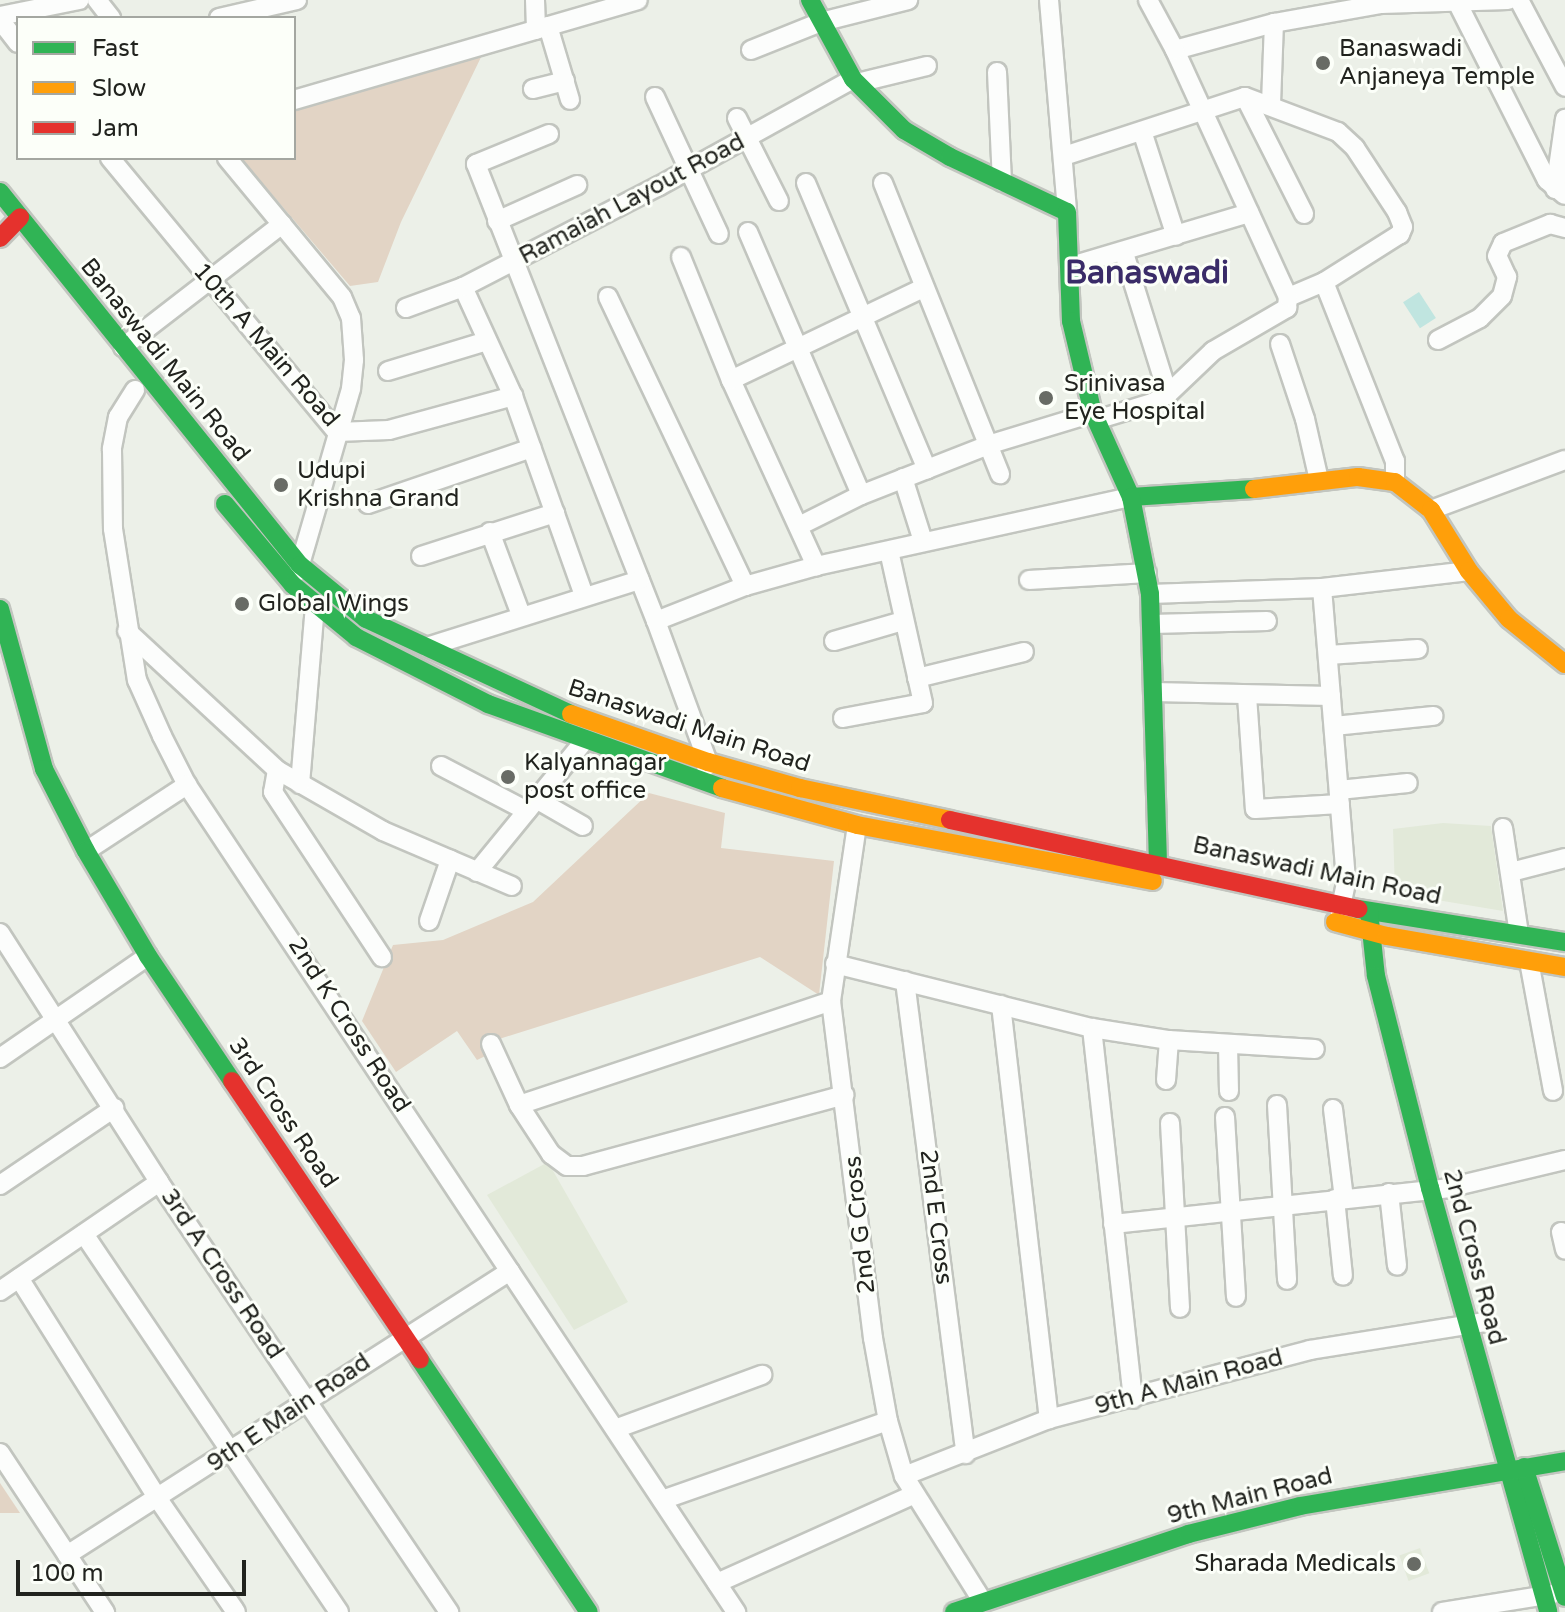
<!DOCTYPE html>
<style>
body{margin:0}
#map{position:relative;width:1565px;height:1612px;overflow:hidden;background:#ecf0e8;font-family:"Varela Round",sans-serif}
div>[style]{position:absolute}
[style*='--x']{left:calc(var(--x)*1px);top:calc(var(--y)*1px);width:calc(var(--w)*1px);rotate:calc(var(--a)*1deg)}
.built>*{inset:0;background:#e2e9d9;transform-origin:0 0}
.green>*{inset:0;background:#e2d4c5}
.water>*{inset:0;background:#c0e5e0;transform-origin:0 0}
.roads{filter:drop-shadow(2px 0 #c2c5bf) drop-shadow(-2px 0 #c2c5bf) drop-shadow(0 2px #c2c5bf) drop-shadow(0 -2px #c2c5bf)}
.street>*{height:18px;margin:-9px;padding:0 9px;transform-origin:9px;border-radius:9px;background:#fcfdfc}
.fast>*{height:18px;margin:-9px;padding:0 9px;transform-origin:9px;border-radius:9px;background:#30b455}
.slow>*{height:18px;margin:-9px;padding:0 9px;transform-origin:9px;border-radius:9px;background:#ff9f0a}
.jam>*{height:18px;margin:-9px;padding:0 9px;transform-origin:9px;border-radius:9px;background:#e5322d}
.dots>*{width:22px;height:22px;translate:-50% -50%;box-sizing:border-box;border:4px solid #fcfff9;border-radius:50%}
span{translate:-50% -50%;white-space:nowrap;text-align:center;line-height:1.15;-webkit-text-stroke:6px #fcfff9;paint-order:stroke}
.poi-label{font-size:24px;color:#21231e}
.left{translate:0 -50%;text-align:left}
.right{translate:-100% -50%;text-align:right}
.street-label{font-size:24px;color:#21231e}
.district-label{font-size:32px;color:#3a2c68;font-weight:700}
.legend{position:absolute;left:16px;top:16px;width:280px;height:144px;box-sizing:border-box;background:#fcfff9;border:2px solid #a4a7a1;margin:0;padding:10px 14px;list-style:none;font-size:24px;color:#21231e}
.legend li{display:flex;align-items:center;gap:16px;height:40px}
.legend b{width:40px;border:2px solid #a4a7a1}
.scale{position:absolute;left:16px;top:1560px;width:230px;height:36px;box-sizing:border-box;border:4px solid #21231e;border-top:0;padding-left:10px;font-size:24px;line-height:28px;white-space:nowrap;color:#21231e;-webkit-text-stroke:6px #fcfff9;paint-order:stroke}
</style>
<div id="map">
<div class="built">
<div style="clip-path:polygon(1443px 823px,1491px 826px,1503px 911px,1395px 893px,1393px 829px)"></div>
<div style="clip-path:polygon(548px 1162px,628px 1302px,574px 1330px,487px 1195px)"></div>
<div style="left:1420px;top:1548px;width:27px;height:22px;rotate:70deg"></div>
</div>
<div class="green">
<div style="clip-path:polygon(484px 51px,401px 222px,378px 282px,350px 286px,241px 158px,294px 158px,294px 107px)"></div>
<div style="clip-path:polygon(649px 793px,725px 813px,721px 848px,834px 861px,819px 995px,760px 957px,499px 1039px,502px 1048px,477px 1060px,457px 1031px,396px 1072px,362px 1021px,393px 945px,443px 940px,533px 902px)"></div>
<div style="clip-path:polygon(0 1483px,20px 1513px,0 1513px)"></div>
</div>
<div class="water">
<div style="left:1419px;top:292px;width:31px;height:19px;rotate:57deg"></div>
</div>
<div class="roads">
<div class="street">
<div style="--x:97;--y:0;--w:23;--a:52"></div>
<div style="--x:535;--y:0;--w:30;--a:88"></div>
<div style="--x:1049;--y:0;--w:213;--a:85.1"></div>
<div style="--x:1519;--y:0;--w:98;--a:62.1"></div>
<div style="--x:1458;--y:4;--w:197;--a:63.2"></div>
<div style="--x:1547;--y:180;--w:23;--a:40"></div>
<div style="--x:0;--y:16;--w:81;--a:-11.4"></div>
<div style="--x:219;--y:18;--w:80;--a:-13"></div>
<div style="--x:0;--y:20;--w:29;--a:52"></div>
<div style="--x:548;--y:26;--w:77;--a:73.4"></div>
<div style="--x:751;--y:50;--w:75;--a:-21.8"></div>
<div style="--x:821;--y:22;--w:90;--a:-14.2"></div>
<div style="--x:1175;--y:50;--w:103;--a:-15.3"></div>
<div style="--x:1274;--y:23;--w:109;--a:-10.1"></div>
<div style="--x:1381;--y:4;--w:127;--a:-1.8"></div>
<div style="--x:997;--y:72;--w:110;--a:87.4"></div>
<div style="--x:857;--y:83;--w:72;--a:-13.7"></div>
<div style="--x:533;--y:89;--w:33;--a:-14"></div>
<div style="--x:655;--y:97;--w:151;--a:65"></div>
<div style="--x:1245;--y:97;--w:131;--a:63.2"></div>
<div style="--x:294;--y:100;--w:358;--a:-16.2"></div>
<div style="--x:1271;--y:104;--w:81;--a:-87.9"></div>
<div style="--x:737;--y:118;--w:93;--a:63.2"></div>
<div style="--x:1142;--y:131;--w:110;--a:72.1"></div>
<div style="--x:549;--y:134;--w:79;--a:157.7"></div>
<div style="--x:476;--y:164;--w:491;--a:68.5"></div>
<div style="--x:656;--y:621;--w:150;--a:69.8"></div>
<div style="--x:708;--y:762;--w:5;--a:112"></div>
<div style="--x:1064;--y:156;--w:190;--a:-18.1"></div>
<div style="--x:1245;--y:97;--w:99;--a:20.6"></div>
<div style="--x:1338;--y:132;--w:23;--a:43"></div>
<div style="--x:1355;--y:148;--w:77;--a:56.7"></div>
<div style="--x:1397;--y:212;--w:16;--a:68"></div>
<div style="--x:1403;--y:227;--w:8;--a:113"></div>
<div style="--x:1400;--y:234;--w:90;--a:147.7"></div>
<div style="--x:1324;--y:282;--w:39;--a:157"></div>
<div style="--x:110;--y:158;--w:356;--a:50.4"></div>
<div style="--x:337;--y:432;--w:52;--a:-2.2"></div>
<div style="--x:389;--y:430;--w:129;--a:-15.3"></div>
<div style="--x:227;--y:158;--w:180;--a:50.4"></div>
<div style="--x:342;--y:297;--w:23;--a:67"></div>
<div style="--x:351;--y:318;--w:42;--a:85.9"></div>
<div style="--x:354;--y:360;--w:29;--a:96"></div>
<div style="--x:351;--y:389;--w:190;--a:106.2"></div>
<div style="--x:806;--y:183;--w:311;--a:67.1"></div>
<div style="--x:883;--y:183;--w:314;--a:68.1"></div>
<div style="--x:1555;--y:189;--w:71;--a:-81.9"></div>
<div style="--x:497;--y:221;--w:88;--a:-24.2"></div>
<div style="--x:748;--y:232;--w:286;--a:66.7"></div>
<div style="--x:1124;--y:253;--w:148;--a:72.7"></div>
<div style="--x:681;--y:257;--w:133;--a:67.9"></div>
<div style="--x:731;--y:380;--w:205;--a:65.4"></div>
<div style="--x:1071;--y:266;--w:186;--a:-16.6"></div>
<div style="--x:1324;--y:282;--w:193;--a:68.4"></div>
<div style="--x:1395;--y:461;--w:21;--a:90"></div>
<div style="--x:463;--y:287;--w:120;--a:65.4"></div>
<div style="--x:513;--y:396;--w:211;--a:70.4"></div>
<div style="--x:608;--y:297;--w:320;--a:64.6"></div>
<div style="--x:406;--y:308;--w:61;--a:-20.2"></div>
<div style="--x:463;--y:287;--w:220;--a:-27.3"></div>
<div style="--x:659;--y:186;--w:222;--a:-28.9"></div>
<div style="--x:1438;--y:340;--w:47;--a:-27.6"></div>
<div style="--x:1480;--y:318;--w:31;--a:-45"></div>
<div style="--x:1502;--y:296;--w:20;--a:-75"></div>
<div style="--x:1507;--y:277;--w:23;--a:-115"></div>
<div style="--x:1497;--y:256;--w:14;--a:-65"></div>
<div style="--x:1503;--y:243;--w:51;--a:-22"></div>
<div style="--x:1550;--y:224;--w:16;--a:15"></div>
<div style="--x:1280;--y:344;--w:79;--a:71.6"></div>
<div style="--x:1305;--y:419;--w:63;--a:77.1"></div>
<div style="--x:123;--y:347;--w:201;--a:-37.7"></div>
<div style="--x:388;--y:371;--w:103;--a:-16.9"></div>
<div style="--x:731;--y:380;--w:213;--a:-25.6"></div>
<div style="--x:135;--y:390;--w:32;--a:122"></div>
<div style="--x:118;--y:417;--w:33;--a:101"></div>
<div style="--x:112;--y:449;--w:80;--a:89.3"></div>
<div style="--x:113;--y:529;--w:153;--a:81"></div>
<div style="--x:137;--y:680;--w:61;--a:65.9"></div>
<div style="--x:162;--y:736;--w:55;--a:63"></div>
<div style="--x:187;--y:785;--w:993;--a:56.42"></div>
<div style="--x:1096;--y:420;--w:59;--a:-16.9"></div>
<div style="--x:1152;--y:403;--w:18;--a:-29"></div>
<div style="--x:1168;--y:394;--w:62;--a:-43.7"></div>
<div style="--x:1213;--y:351;--w:86;--a:-30.2"></div>
<div style="--x:1287;--y:308;--w:11;--a:-85"></div>
<div style="--x:1288;--y:297;--w:272;--a:-114.6"></div>
<div style="--x:1175;--y:50;--w:57;--a:-118.4"></div>
<div style="--x:903;--y:478;--w:66;--a:72.4"></div>
<div style="--x:368;--y:504;--w:173;--a:-18.9"></div>
<div style="--x:1431;--y:510;--w:143;--a:-20.5"></div>
<div style="--x:799;--y:526;--w:69;--a:-26.6"></div>
<div style="--x:861;--y:495;--w:140;--a:-21.4"></div>
<div style="--x:991;--y:444;--w:107;--a:-16.9"></div>
<div style="--x:490;--y:532;--w:89;--a:69.5"></div>
<div style="--x:421;--y:556;--w:141;--a:-17.8"></div>
<div style="--x:1029;--y:580;--w:118;--a:-3.4"></div>
<div style="--x:1322;--y:588;--w:296;--a:85.3"></div>
<div style="--x:1346;--y:883;--w:30;--a:102"></div>
<div style="--x:1150;--y:594;--w:172;--a:-2"></div>
<div style="--x:1322;--y:588;--w:148;--a:-6.6"></div>
<div style="--x:656;--y:621;--w:96;--a:-21.5"></div>
<div style="--x:745;--y:586;--w:74;--a:-15.7"></div>
<div style="--x:816;--y:566;--w:322;--a:-12.4"></div>
<div style="--x:1152;--y:624;--w:115;--a:-1.5"></div>
<div style="--x:127;--y:631;--w:205;--a:42.8"></div>
<div style="--x:277;--y:770;--w:122;--a:29.9"></div>
<div style="--x:383;--y:831;--w:140;--a:23.1"></div>
<div style="--x:834;--y:641;--w:72;--a:-16.2"></div>
<div style="--x:427;--y:647;--w:223;--a:-17.5"></div>
<div style="--x:1328;--y:655;--w:90;--a:-3.8"></div>
<div style="--x:917;--y:678;--w:110;--a:-13.7"></div>
<div style="--x:1154;--y:692;--w:177;--a:1.3"></div>
<div style="--x:1247;--y:696;--w:113;--a:86"></div>
<div style="--x:1255;--y:809;--w:85;--a:-3.4"></div>
<div style="--x:843;--y:718;--w:81;--a:-10.6"></div>
<div style="--x:923;--y:703;--w:156;--a:-102.6"></div>
<div style="--x:1334;--y:726;--w:100;--a:-5.8"></div>
<div style="--x:441;--y:766;--w:97;--a:27.6"></div>
<div style="--x:277;--y:770;--w:22;--a:100"></div>
<div style="--x:273;--y:792;--w:198;--a:56.6"></div>
<div style="--x:300;--y:784;--w:180;--a:-85.2"></div>
<div style="--x:1339;--y:790;--w:69;--a:-5.8"></div>
<div style="--x:536;--y:799;--w:54;--a:29.9"></div>
<div style="--x:857;--y:825;--w:178;--a:98.4"></div>
<div style="--x:831;--y:1001;--w:340;--a:82.9"></div>
<div style="--x:873;--y:1338;--w:84;--a:79.8"></div>
<div style="--x:888;--y:1421;--w:57;--a:73.8"></div>
<div style="--x:904;--y:1476;--w:149;--a:57.9"></div>
<div style="--x:1503;--y:828;--w:107;--a:81.4"></div>
<div style="--x:86;--y:851;--w:121;--a:-33.2"></div>
<div style="--x:477;--y:872;--w:171;--a:-50.7"></div>
<div style="--x:1511;--y:872;--w:56;--a:-14.5"></div>
<div style="--x:429;--y:921;--w:65;--a:-71"></div>
<div style="--x:0;--y:933;--w:295;--a:57.4"></div>
<div style="--x:159;--y:1182;--w:519;--a:56"></div>
<div style="--x:1529;--y:961;--w:132;--a:79.5"></div>
<div style="--x:835;--y:964;--w:265;--a:14"></div>
<div style="--x:1092;--y:1028;--w:78;--a:8.9"></div>
<div style="--x:1169;--y:1040;--w:146;--a:3.5"></div>
<div style="--x:905;--y:981;--w:477;--a:82.7"></div>
<div style="--x:1001;--y:1005;--w:417;--a:83.4"></div>
<div style="--x:1092;--y:1028;--w:373;--a:83.7"></div>
<div style="--x:491;--y:1044;--w:67;--a:65.3"></div>
<div style="--x:519;--y:1105;--w:59;--a:56.9"></div>
<div style="--x:551;--y:1154;--w:20;--a:37"></div>
<div style="--x:567;--y:1166;--w:16;--a:0"></div>
<div style="--x:583;--y:1166;--w:271;--a:-15.2"></div>
<div style="--x:1228;--y:1044;--w:47;--a:88.8"></div>
<div style="--x:0;--y:1058;--w:180;--a:-34.6"></div>
<div style="--x:1166;--y:1080;--w:40;--a:-85.7"></div>
<div style="--x:519;--y:1105;--w:329;--a:-18.4"></div>
<div style="--x:1277;--y:1105;--w:175;--a:86.7"></div>
<div style="--x:1333;--y:1109;--w:90;--a:83"></div>
<div style="--x:1225;--y:1117;--w:180;--a:86.5"></div>
<div style="--x:1170;--y:1123;--w:185;--a:86.9"></div>
<div style="--x:0;--y:1185;--w:138;--a:-34"></div>
<div style="--x:1389;--y:1193;--w:73;--a:83.7"></div>
<div style="--x:1335;--y:1199;--w:77;--a:84.1"></div>
<div style="--x:1113;--y:1224;--w:337;--a:-6.1"></div>
<div style="--x:1448;--y:1188;--w:120;--a:-13.5"></div>
<div style="--x:1561;--y:1232;--w:18;--a:77"></div>
<div style="--x:84;--y:1234;--w:456;--a:56"></div>
<div style="--x:19;--y:1278;--w:261;--a:57.8"></div>
<div style="--x:158;--y:1499;--w:137;--a:55.4"></div>
<div style="--x:0;--y:1291;--w:193;--a:-34.4"></div>
<div style="--x:615;--y:1429;--w:157;--a:-20.2"></div>
<div style="--x:0;--y:1453;--w:191;--a:56.6"></div>
<div style="--x:904;--y:1476;--w:156;--a:-21.5"></div>
<div style="--x:1049;--y:1419;--w:270;--a:-14.8"></div>
<div style="--x:1310;--y:1350;--w:176;--a:-9.1"></div>
<div style="--x:662;--y:1500;--w:239;--a:-19.3"></div>
<div style="--x:67;--y:1555;--w:526;--a:-32.66"></div>
<div style="--x:717;--y:1583;--w:215;--a:-24.2"></div>
<div style="--x:1442;--y:1612;--w:112;--a:-9.2"></div>
</div>
<div class="fast">
<div style="--x:810;--y:0;--w:90;--a:61.4"></div>
<div style="--x:853;--y:79;--w:72;--a:45"></div>
<div style="--x:904;--y:130;--w:53;--a:30.4"></div>
<div style="--x:950;--y:157;--w:129;--a:25.2"></div>
<div style="--x:1067;--y:212;--w:109;--a:87.9"></div>
<div style="--x:1071;--y:321;--w:95;--a:76.6"></div>
<div style="--x:1093;--y:413;--w:92;--a:65.7"></div>
<div style="--x:1131;--y:497;--w:123;--a:-3.7"></div>
<div style="--x:0;--y:192;--w:479;--a:51.2"></div>
<div style="--x:300;--y:565;--w:85;--a:39.3"></div>
<div style="--x:366;--y:619;--w:226;--a:24.9"></div>
<div style="--x:1131;--y:497;--w:99;--a:78.9"></div>
<div style="--x:1150;--y:594;--w:269;--a:88.3"></div>
<div style="--x:225;--y:504;--w:106;--a:50"></div>
<div style="--x:293;--y:585;--w:82;--a:39.5"></div>
<div style="--x:356;--y:637;--w:148;--a:26.9"></div>
<div style="--x:488;--y:704;--w:249;--a:19.7"></div>
<div style="--x:0;--y:609;--w:166;--a:74.6"></div>
<div style="--x:44;--y:769;--w:92;--a:62.9"></div>
<div style="--x:86;--y:851;--w:122;--a:59.4"></div>
<div style="--x:148;--y:956;--w:151;--a:56.1"></div>
<div style="--x:1358;--y:909;--w:210;--a:9.1"></div>
<div style="--x:1369;--y:911;--w:65;--a:83.9"></div>
<div style="--x:1376;--y:976;--w:219;--a:75.7"></div>
<div style="--x:1430;--y:1188;--w:440;--a:74.4"></div>
<div style="--x:420;--y:1360;--w:303;--a:56.2"></div>
<div style="--x:1524;--y:1467;--w:136;--a:72.5"></div>
<div style="--x:954;--y:1612;--w:247;--a:-18.4"></div>
<div style="--x:1188;--y:1534;--w:115;--a:-14"></div>
<div style="--x:1300;--y:1506;--w:269;--a:-9.6"></div>
</div>
<div class="slow">
<div style="--x:1254;--y:489;--w:105;--a:-6.6"></div>
<div style="--x:1358;--y:477;--w:37;--a:8"></div>
<div style="--x:1395;--y:482;--w:46;--a:37.9"></div>
<div style="--x:1431;--y:510;--w:72;--a:58.1"></div>
<div style="--x:1469;--y:571;--w:62;--a:50.2"></div>
<div style="--x:1509;--y:619;--w:72;--a:38.8"></div>
<div style="--x:571;--y:714;--w:145;--a:19.3"></div>
<div style="--x:708;--y:762;--w:96;--a:15.8"></div>
<div style="--x:800;--y:788;--w:153;--a:12"></div>
<div style="--x:722;--y:788;--w:140;--a:15.3"></div>
<div style="--x:857;--y:825;--w:301;--a:10.7"></div>
<div style="--x:1335;--y:922;--w:54;--a:15.1"></div>
<div style="--x:1387;--y:936;--w:181;--a:9.9"></div>
</div>
<div class="jam">
<div style="--x:0;--y:238;--w:29;--a:-46"></div>
<div style="--x:950;--y:820;--w:418;--a:12.3"></div>
<div style="--x:232;--y:1081;--w:336;--a:56"></div>
</div>
</div>
<div class="dots">
<div style="left:1323px;top:63px;background:#686b65"></div>
<div style="left:1046px;top:398px;background:#686b65"></div>
<div style="left:281px;top:485px;background:#686b65"></div>
<div style="left:242px;top:604px;background:#686b65"></div>
<div style="left:508px;top:777px;background:#686b65"></div>
<div style="left:1414px;top:1564px;background:#686b65"></div>
</div>
<div class="poi-label">
<span class="left" style="left:1339px;top:63px">Banaswadi<br>Anjaneya Temple</span>
<span class="left" style="left:1064px;top:398px">Srinivasa<br>Eye Hospital</span>
<span class="left" style="left:297px;top:485px">Udupi<br>Krishna Grand</span>
<span class="left" style="left:258px;top:604px">Global Wings</span>
<span class="left" style="left:524px;top:777px">Kalyannagar<br>post office</span>
<span class="right" style="left:1396px;top:1564px">Sharada Medicals</span>
</div>
<div class="street-label">
<span style="left:632px;top:199px;rotate:-28deg">Ramaiah Layout Road</span>
<span style="left:266px;top:345px;rotate:49deg">10th A Main Road</span>
<span style="left:165px;top:360px;rotate:51deg">Banaswadi Main Road</span>
<span style="left:689px;top:726px;rotate:18deg">Banaswadi Main Road</span>
<span style="left:1317px;top:871px;rotate:12deg">Banaswadi Main Road</span>
<span style="left:349px;top:1025px;rotate:57deg">2nd K Cross Road</span>
<span style="left:283px;top:1113px;rotate:56deg">3rd Cross Road</span>
<span style="left:936px;top:1217px;rotate:83deg">2nd E Cross</span>
<span style="left:860px;top:1225px;rotate:-96deg">2nd G Cross</span>
<span style="left:1474px;top:1257px;rotate:75deg">2nd Cross Road</span>
<span style="left:222px;top:1274px;rotate:56deg">3rd A Cross Road</span>
<span style="left:1189px;top:1382px;rotate:-15deg">9th A Main Road</span>
<span style="left:289px;top:1413px;rotate:-34deg">9th E Main Road</span>
<span style="left:1250px;top:1496px;rotate:-14deg">9th Main Road</span>
</div>
<div class="district-label">
<span style="left:1147px;top:273px">Banaswadi</span>
</div>
<ul class="legend">
<li><b style="height:10px;background:#30b455"></b>Fast</li>
<li><b style="height:10px;background:#ff9f0a"></b>Slow</li>
<li><b style="height:10px;background:#e5322d"></b>Jam</li>
</ul>
<div class="scale">100 m</div>
</div>
